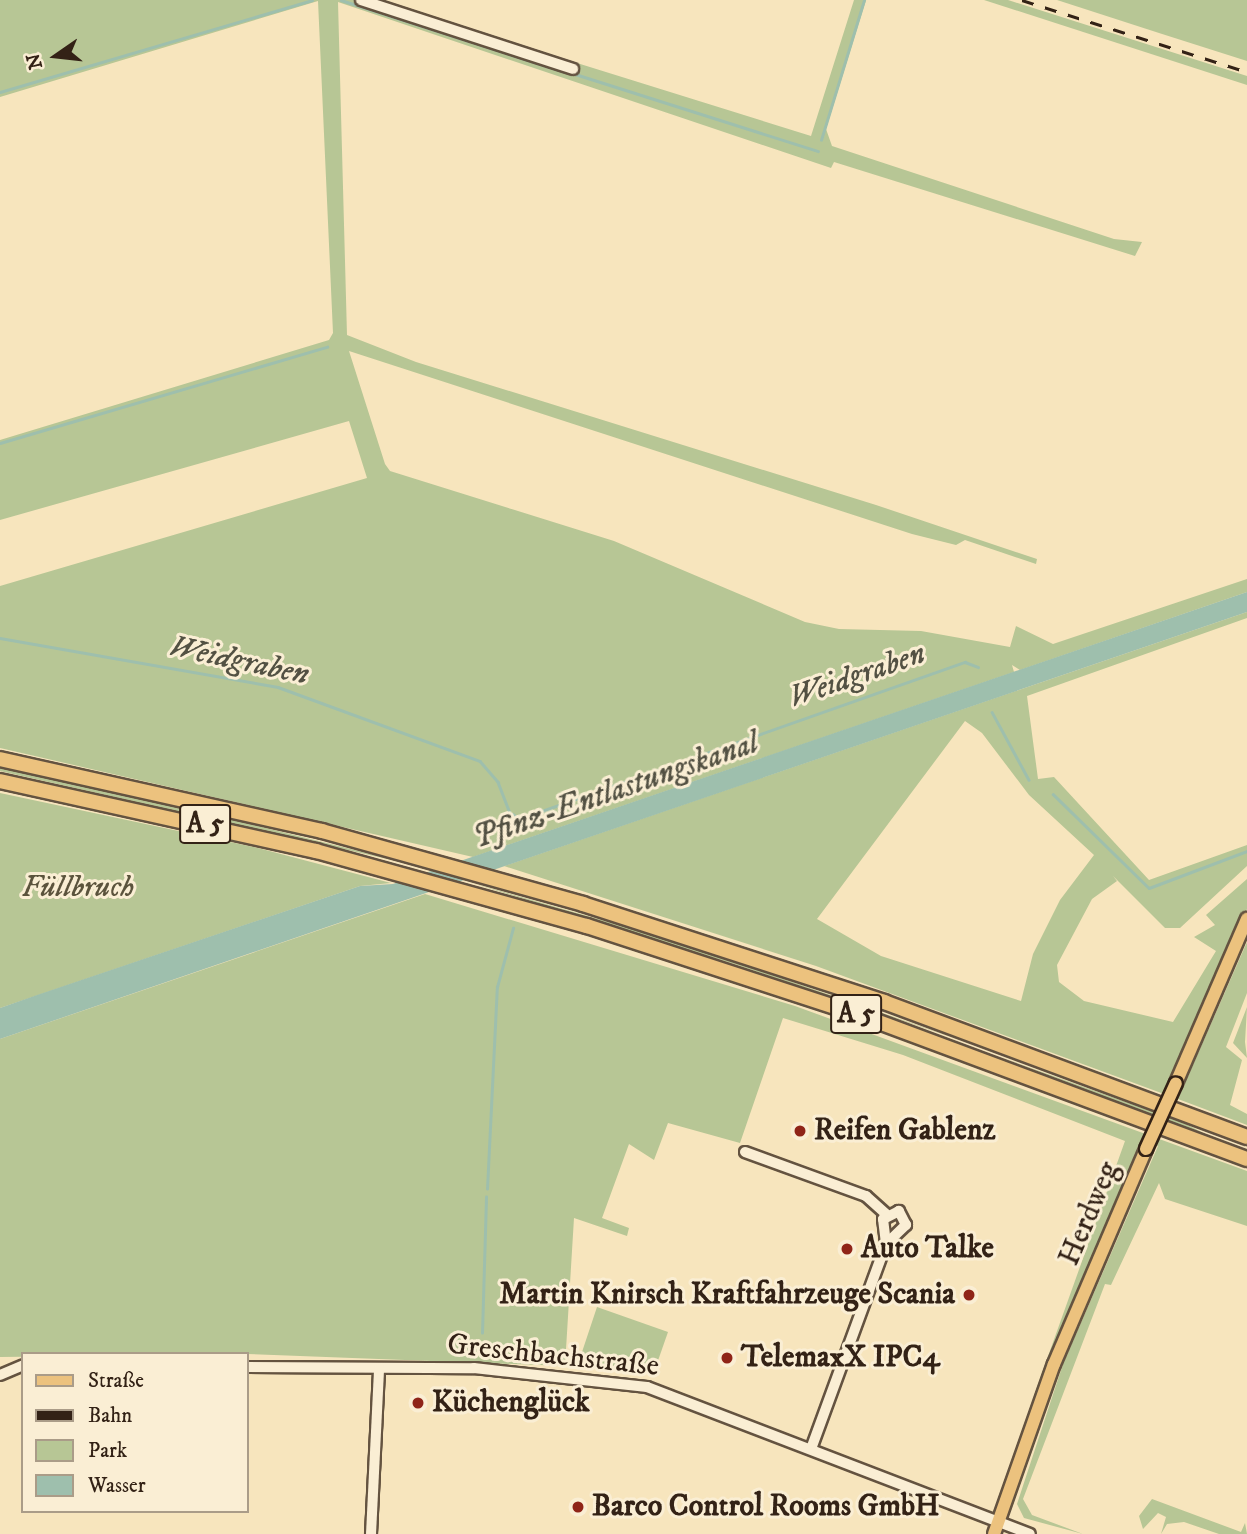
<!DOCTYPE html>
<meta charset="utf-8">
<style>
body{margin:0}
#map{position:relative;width:1247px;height:1534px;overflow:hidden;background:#f7e5bd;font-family:"IM FELL DW Pica",serif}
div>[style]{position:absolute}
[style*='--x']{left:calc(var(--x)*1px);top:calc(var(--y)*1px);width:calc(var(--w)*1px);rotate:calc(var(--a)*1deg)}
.green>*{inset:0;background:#b7c695}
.water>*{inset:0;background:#9ebfad}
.stream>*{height:2.5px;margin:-1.25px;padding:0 1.25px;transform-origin:1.25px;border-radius:1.25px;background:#9ebfad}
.roads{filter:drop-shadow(2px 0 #645340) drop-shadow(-2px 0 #645340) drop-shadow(0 2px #645340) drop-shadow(0 -2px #645340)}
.minor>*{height:10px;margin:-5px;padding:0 5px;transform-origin:5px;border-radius:5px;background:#faeed4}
.major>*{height:12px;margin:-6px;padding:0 6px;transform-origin:6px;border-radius:6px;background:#ecc27e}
.highway>*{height:14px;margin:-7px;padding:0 7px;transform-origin:7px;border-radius:7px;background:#ecc27e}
.rail>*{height:2.5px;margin-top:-1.25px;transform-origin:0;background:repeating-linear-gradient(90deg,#332216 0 12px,transparent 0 24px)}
.bridges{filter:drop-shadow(2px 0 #332216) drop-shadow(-2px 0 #332216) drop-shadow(0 2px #332216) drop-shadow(0 -2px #332216)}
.major-bridge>*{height:12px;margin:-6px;padding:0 6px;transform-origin:6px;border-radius:6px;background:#ecc27e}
.dots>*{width:19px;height:19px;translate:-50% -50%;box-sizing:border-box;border:4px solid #faeed4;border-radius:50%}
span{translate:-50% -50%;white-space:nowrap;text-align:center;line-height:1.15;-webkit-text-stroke:6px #faeed4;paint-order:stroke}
.shield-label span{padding:2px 5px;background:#faeed4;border:2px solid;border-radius:5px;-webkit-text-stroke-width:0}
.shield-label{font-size:28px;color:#332216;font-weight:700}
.park-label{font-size:30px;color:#5b533c;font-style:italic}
.poi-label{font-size:30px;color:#332216;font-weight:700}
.left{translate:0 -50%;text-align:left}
.right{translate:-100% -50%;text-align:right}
.street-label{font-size:30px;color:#332216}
.water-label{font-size:32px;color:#535143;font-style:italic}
.legend{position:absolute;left:21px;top:1352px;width:228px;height:161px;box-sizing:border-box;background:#faeed4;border:2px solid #aa9c88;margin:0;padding:9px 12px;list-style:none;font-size:21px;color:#332216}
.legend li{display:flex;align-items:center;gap:14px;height:35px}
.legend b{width:35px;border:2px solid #aa9c88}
.north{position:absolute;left:21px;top:21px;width:70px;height:70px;-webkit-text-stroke:5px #faeed4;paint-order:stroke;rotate:256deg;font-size:19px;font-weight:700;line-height:28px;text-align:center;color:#332216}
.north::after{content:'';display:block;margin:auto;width:24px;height:32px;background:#332216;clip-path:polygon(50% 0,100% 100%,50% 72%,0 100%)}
</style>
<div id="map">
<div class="green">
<div style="clip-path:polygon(0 0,376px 0,571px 71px,577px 63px,811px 136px,854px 0,866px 0,826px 129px,832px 146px,1114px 239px,1142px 242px,1135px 256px,834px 162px,831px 168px,338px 2px,347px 335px,416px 362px,876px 505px,1037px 559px,1036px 564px,965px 540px,956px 545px,912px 534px,349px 351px,385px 464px,390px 471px,614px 541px,805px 622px,839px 629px,921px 631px,1010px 647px,1016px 626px,1053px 644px,1247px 579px,1247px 592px,1020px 670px,1012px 665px,1014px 672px,473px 857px,0 748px,0 586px,367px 478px,349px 421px,0 520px,0 440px,329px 340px,333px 333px,318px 1px,0 97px)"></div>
<div style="clip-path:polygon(984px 0,1008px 0,1247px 76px,1247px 85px)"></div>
<div style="clip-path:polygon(1057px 0,1247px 0,1247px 61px,1159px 33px)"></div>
<div style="clip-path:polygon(evenodd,1247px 612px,1247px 618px,1027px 696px,1038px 779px,1054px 777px,1149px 880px,1247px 845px,1247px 866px,1180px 928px,1165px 928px,1113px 876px,1117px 881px,1092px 899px,1057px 965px,1059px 982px,1084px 1001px,1173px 1022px,1216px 951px,1194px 937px,1215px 925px,1206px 915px,1247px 879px,1247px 909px,1164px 1094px,816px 966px,504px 866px,1247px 612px,965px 721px,982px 733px,1029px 795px,1094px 855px,1060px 900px,1033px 954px,1021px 1001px,881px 956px,817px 919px,965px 721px)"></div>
<div style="clip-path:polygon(0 768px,170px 804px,427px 868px,0 771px)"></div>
<div style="clip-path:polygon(0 793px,258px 848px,391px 883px,360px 886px,0 1008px)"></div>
<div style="clip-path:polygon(469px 882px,668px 939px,972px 1044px,734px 964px)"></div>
<div style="clip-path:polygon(425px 894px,795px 1006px,1247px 1171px,1247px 1226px,1165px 1199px,1159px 1183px,1111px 1285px,1105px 1284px,1023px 1499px,1032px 1515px,1083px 1534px,1024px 1518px,1017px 1504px,1063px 1364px,1158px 1146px,1144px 1142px,1032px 1401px,1125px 1141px,903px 1055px,783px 1018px,740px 1143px,668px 1123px,654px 1160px,629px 1144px,602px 1218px,629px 1228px,627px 1236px,574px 1218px,565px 1366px,247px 1354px,0 1357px,0 1039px)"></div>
<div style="clip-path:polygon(1247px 942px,1247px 993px,1226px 1047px,1242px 1060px,1230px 1105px,1247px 1114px,1247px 1125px,1178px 1099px)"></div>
<div style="clip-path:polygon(1247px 1007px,1245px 1042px,1247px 1058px,1233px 1043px)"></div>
<div style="clip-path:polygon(1003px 1058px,1182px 1122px,1211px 1137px,1179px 1125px)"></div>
<div style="clip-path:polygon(597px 1307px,668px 1332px,654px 1372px,579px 1361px)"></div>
<div style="clip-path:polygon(1152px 1499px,1241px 1532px,1245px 1523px,1247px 1534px,1219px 1534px,1184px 1522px,1167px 1524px,1161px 1534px,1166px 1517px,1158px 1513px,1143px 1529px,1139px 1516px)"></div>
</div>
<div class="water">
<div style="clip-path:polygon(1247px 592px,1247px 612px,0 1039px,0 1008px,37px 995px,360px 886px,393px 884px)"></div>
</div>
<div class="stream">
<div style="--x:341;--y:0;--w:235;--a:17.8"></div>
<div style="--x:572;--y:73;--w:258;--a:17.6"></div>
<div style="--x:0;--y:92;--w:325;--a:-16.4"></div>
<div style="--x:821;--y:140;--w:146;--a:-72.9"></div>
<div style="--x:0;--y:443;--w:341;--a:-16.4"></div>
<div style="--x:0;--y:638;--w:282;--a:10"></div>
<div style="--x:278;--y:687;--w:215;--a:20.1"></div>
<div style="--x:480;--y:761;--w:28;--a:49"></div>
<div style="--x:498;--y:782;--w:47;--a:68.9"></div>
<div style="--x:992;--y:712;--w:77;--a:61.4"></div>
<div style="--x:1053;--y:794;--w:134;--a:44.4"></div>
<div style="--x:1149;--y:888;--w:105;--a:-20.7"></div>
<div style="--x:513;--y:814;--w:8;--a:40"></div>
<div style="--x:519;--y:819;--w:473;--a:-19.4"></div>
<div style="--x:965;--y:662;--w:14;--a:21"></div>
<div style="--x:487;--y:1189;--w:202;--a:-87.2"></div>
<div style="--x:497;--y:987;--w:61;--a:-74.8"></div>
<div style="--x:482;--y:1333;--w:136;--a:-88.3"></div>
</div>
<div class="roads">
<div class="minor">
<div style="--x:361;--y:0;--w:223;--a:18"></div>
<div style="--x:745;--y:1152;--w:129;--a:20"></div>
<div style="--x:866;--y:1196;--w:27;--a:42"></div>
<div style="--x:247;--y:1367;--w:227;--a:0.3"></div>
<div style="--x:474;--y:1368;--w:174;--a:6.3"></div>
<div style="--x:647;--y:1387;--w:410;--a:21"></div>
<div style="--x:0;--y:1375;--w:25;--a:-23"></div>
<div style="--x:811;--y:1449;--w:218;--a:-69.9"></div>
<div style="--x:886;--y:1244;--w:28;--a:-44"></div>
<div style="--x:906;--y:1225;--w:16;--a:-117"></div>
<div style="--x:899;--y:1211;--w:18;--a:153"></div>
<div style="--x:883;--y:1219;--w:25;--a:83"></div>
<div style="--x:371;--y:1534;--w:166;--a:-87.2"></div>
</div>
<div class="major">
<div style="--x:1176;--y:1083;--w:179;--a:-66.6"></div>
<div style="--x:994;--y:1534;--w:180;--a:-70.6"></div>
<div style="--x:1054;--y:1364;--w:234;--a:-66.8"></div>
</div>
<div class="highway">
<div style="--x:0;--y:759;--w:330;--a:12.6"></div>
<div style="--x:322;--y:831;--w:271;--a:15.6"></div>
<div style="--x:583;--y:904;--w:317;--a:18"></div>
<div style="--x:884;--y:1002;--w:387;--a:20.4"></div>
<div style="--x:0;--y:781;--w:324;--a:12.5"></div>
<div style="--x:316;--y:851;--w:281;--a:15.5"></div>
<div style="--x:587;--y:926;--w:284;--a:18.1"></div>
<div style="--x:857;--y:1014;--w:416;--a:20.4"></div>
</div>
</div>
<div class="rail">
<div style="--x:1022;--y:0;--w:236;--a:17.7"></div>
</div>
<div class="bridges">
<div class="major-bridge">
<div style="--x:1146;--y:1149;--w:72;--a:-65.6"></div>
</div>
</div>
<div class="dots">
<div style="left:800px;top:1131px;background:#8f2418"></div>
<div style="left:847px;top:1249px;background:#8f2418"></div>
<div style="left:969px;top:1295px;background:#8f2418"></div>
<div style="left:727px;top:1358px;background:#8f2418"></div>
<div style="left:418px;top:1403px;background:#8f2418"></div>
<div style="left:578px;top:1507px;background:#8f2418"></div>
</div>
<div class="shield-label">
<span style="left:205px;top:824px">A 5</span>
<span style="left:856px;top:1014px">A 5</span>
</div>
<div class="park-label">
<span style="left:78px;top:888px">Füllbruch</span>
</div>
<div class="poi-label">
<span class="left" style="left:814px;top:1131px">Reifen Gablenz</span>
<span class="left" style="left:861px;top:1249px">Auto Talke</span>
<span class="right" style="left:955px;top:1295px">Martin Knirsch Kraftfahrzeuge Scania</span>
<span class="left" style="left:741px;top:1358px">TelemaxX IPC4</span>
<span class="left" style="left:432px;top:1403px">Küchenglück</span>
<span class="left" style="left:592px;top:1507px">Barco Control Rooms GmbH</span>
</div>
<div class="street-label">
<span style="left:1090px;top:1214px;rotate:-67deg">Herdweg</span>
<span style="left:553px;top:1356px;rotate:6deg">Greschbachstraße</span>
</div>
<div class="water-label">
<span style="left:239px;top:661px;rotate:12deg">Weidgraben</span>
<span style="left:857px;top:676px;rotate:-19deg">Weidgraben</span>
<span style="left:616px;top:791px;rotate:-19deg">Pfinz-Entlastungskanal</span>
</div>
<ul class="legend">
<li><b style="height:9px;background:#ecc27e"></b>Straße</li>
<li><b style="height:9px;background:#332216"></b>Bahn</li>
<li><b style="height:19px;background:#b7c695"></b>Park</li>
<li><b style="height:19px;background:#9ebfad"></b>Wasser</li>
</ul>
<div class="north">N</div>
</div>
